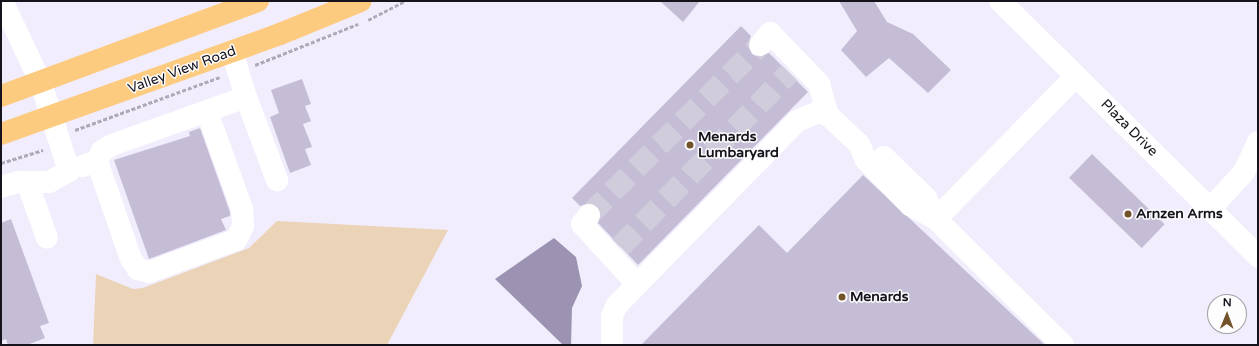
<!DOCTYPE html>
<style>
body{margin:0}
#map{position:relative;width:1259px;height:346px;overflow:hidden;background:#f2edfd;font-family:"Varela Round",sans-serif}
div>[style]{position:absolute}
[style*='--x']{left:calc(var(--x)*1px);top:calc(var(--y)*1px);width:calc(var(--w)*1px);rotate:calc(var(--a)*1deg)}
.green>*{inset:0;background:#ebd3b7}
.water>*{inset:0;background:#9c93b3}
.building>*{inset:0;background:#c5bdd6;transform-origin:0 0}
.minor-tunnel>*{height:22px;margin-top:-11px;transform-origin:0;background:repeating-linear-gradient(90deg,#d1ccdb 0 22px,transparent 0 33px)}
.path>*{height:2.5px;margin-top:-1.25px;transform-origin:0;background:repeating-linear-gradient(90deg,#aeaab7 0 4px,transparent 0 6px)}
.minor>*{height:22px;margin:-11px;padding:0 11px;transform-origin:11px;border-radius:11px;background:#fff}
.major>*{height:22px;margin:-11px;padding:0 11px;transform-origin:11px;border-radius:11px;background:#fccb80}
.dots>*{width:11px;height:11px;translate:-50% -50%;box-sizing:border-box;border:2px solid #fdfdfd;border-radius:50%}
span{translate:-50% -50%;white-space:nowrap;text-align:center;line-height:1.15;-webkit-text-stroke:3px #fdfdfd;paint-order:stroke}
.street-label{font-size:14px;color:#16131c}
.poi-label{font-size:14px;color:#16131c;font-weight:700}
.left{translate:0 -50%;text-align:left}
.frame{position:absolute;inset:0;border:2px solid #16131c;pointer-events:none}
.north{position:absolute;left:1207px;top:294px;width:40px;height:40px;box-sizing:border-box;background:#fdfdfd;border:1px solid #a19fa3;border-radius:50%;rotate:1deg;font-size:11px;font-weight:700;line-height:16px;text-align:center;color:#16131c}
.north::after{content:'';display:block;margin:auto;width:14px;height:18px;background:#725228;clip-path:polygon(50% 0,100% 100%,50% 72%,0 100%)}
</style>
<div id="map">
<div class="green">
<div style="clip-path:polygon(277px 221px,448px 230px,387px 345px,93px 345px,96px 274px,133px 289px,143px 288px,249px 248px)"></div>
</div>
<div class="water">
<div style="clip-path:polygon(554px 238px,576px 257px,582px 286px,572px 308px,571px 345px,563px 345px,495px 279px)"></div>
</div>
<div class="building">
<div style="clip-path:polygon(660px 1px,700px 1px,683px 22px)"></div>
<div style="clip-path:polygon(839px 1px,874px 1px,887px 22px,913px 34px,951px 70px,928px 93px,889px 58px,866px 77px,841px 50px,857px 31px)"></div>
<div style="clip-path:polygon(741px 26px,751px 36px,748px 43px,752px 54px,758px 57px,769px 53px,808px 92px,638px 265px,598px 223px,601px 216px,597px 205px,590px 203px,580px 206px,572px 198px)"></div>
<div style="clip-path:polygon(302px 79px,311px 104px,305px 106px,311px 121px,303px 124px,312px 147px,305px 149px,311px 165px,290px 173px,270px 117px,279px 113px,271px 90px)"></div>
<div style="clip-path:polygon(200px 128px,230px 212px,230px 216px,221px 219px,226px 230px,149px 259px,114px 160px,190px 136px,189px 132px)"></div>
<div style="left:1092px;top:154px;width:101px;height:33px;rotate:44deg"></div>
<div style="clip-path:polygon(863px 175px,1045px 345px,641px 345px,759px 225px,787px 253px)"></div>
<div style="clip-path:polygon(11px 219px,49px 323px,40px 326px,45px 338px,27px 345px,8px 345px,6px 339px,1px 341px,1px 223px)"></div>
</div>
<div class="minor-tunnel">
<div style="--x:589;--y:215;--w:241;--a:-44.8"></div>
<div style="--x:620;--y:247;--w:243;--a:-45.8"></div>
</div>
<div class="path">
<div style="--x:368;--y:20;--w:42;--a:-27.2"></div>
<div style="--x:255;--y:65;--w:111;--a:-21.7"></div>
<div style="--x:75;--y:130;--w:154;--a:-20.1"></div>
<div style="--x:1;--y:163;--w:44;--a:-17.2"></div>
</div>
<div class="minor">
<div style="--x:1000;--y:1;--w:363;--a:44.7"></div>
<div style="--x:760;--y:45;--w:16;--a:-50"></div>
<div style="--x:770;--y:33;--w:43;--a:45.9"></div>
<div style="--x:800;--y:64;--w:28;--a:46"></div>
<div style="--x:819;--y:84;--w:32;--a:74"></div>
<div style="--x:246;--y:97;--w:89;--a:69.5"></div>
<div style="--x:884;--y:157;--w:59;--a:44.3"></div>
<div style="--x:926;--y:198;--w:23;--a:65"></div>
<div style="--x:97;--y:161;--w:104;--a:70.9"></div>
<div style="--x:131;--y:259;--w:12;--a:55"></div>
<div style="--x:138;--y:269;--w:11;--a:15"></div>
<div style="--x:149;--y:272;--w:93;--a:-20.2"></div>
<div style="--x:236;--y:240;--w:16;--a:-63"></div>
<div style="--x:243;--y:226;--w:17;--a:-93"></div>
<div style="--x:242;--y:209;--w:103;--a:-109.8"></div>
<div style="--x:83;--y:166;--w:15;--a:-20"></div>
<div style="--x:97;--y:161;--w:11;--a:-63"></div>
<div style="--x:102;--y:151;--w:12;--a:-31"></div>
<div style="--x:112;--y:145;--w:142;--a:-19.7"></div>
<div style="--x:246;--y:97;--w:47;--a:-107.3"></div>
<div style="--x:27;--y:182;--w:59;--a:70.3"></div>
<div style="--x:1;--y:187;--w:19;--a:-16"></div>
<div style="--x:19;--y:182;--w:30;--a:0"></div>
<div style="--x:49;--y:182;--w:23;--a:-29"></div>
<div style="--x:69;--y:171;--w:92;--a:-107.7"></div>
<div style="--x:41;--y:83;--w:91;--a:-115.4"></div>
<div style="--x:1210;--y:209;--w:50;--a:-47.4"></div>
<div style="--x:1244;--y:172;--w:33;--a:-65"></div>
<div style="--x:589;--y:215;--w:11;--a:128"></div>
<div style="--x:582;--y:224;--w:81;--a:47.5"></div>
<div style="--x:936;--y:219;--w:200;--a:-45.6"></div>
<div style="--x:612;--y:345;--w:29;--a:-90"></div>
<div style="--x:612;--y:316;--w:12;--a:-66"></div>
<div style="--x:617;--y:305;--w:257;--a:-45.6"></div>
<div style="--x:797;--y:121;--w:23;--a:-23"></div>
<div style="--x:818;--y:112;--w:10;--a:17"></div>
<div style="--x:828;--y:115;--w:42;--a:43.1"></div>
<div style="--x:859;--y:144;--w:17;--a:66"></div>
<div style="--x:866;--y:160;--w:63;--a:45.6"></div>
<div style="--x:910;--y:205;--w:30;--a:28"></div>
<div style="--x:936;--y:219;--w:179;--a:44.8"></div>
</div>
<div class="major">
<div style="--x:1;--y:96;--w:274;--a:-20.3"></div>
<div style="--x:1;--y:134;--w:296;--a:-19.7"></div>
<div style="--x:280;--y:34;--w:87;--a:-22.2"></div>
</div>
<div class="dots">
<div style="left:690px;top:145px;background:#725228"></div>
<div style="left:1128px;top:214px;background:#725228"></div>
<div style="left:842px;top:297px;background:#725228"></div>
</div>
<div class="street-label">
<span style="left:182px;top:70px;rotate:-20deg">Valley View Road</span>
<span style="left:1129px;top:128px;rotate:45deg">Plaza Drive</span>
</div>
<div class="poi-label">
<span class="left" style="left:698px;top:145px">Menards<br>Lumbaryard</span>
<span class="left" style="left:1136px;top:214px">Arnzen Arms</span>
<span class="left" style="left:850px;top:297px">Menards</span>
</div>
<div class="frame"></div>
<div class="north">N</div>
</div>
